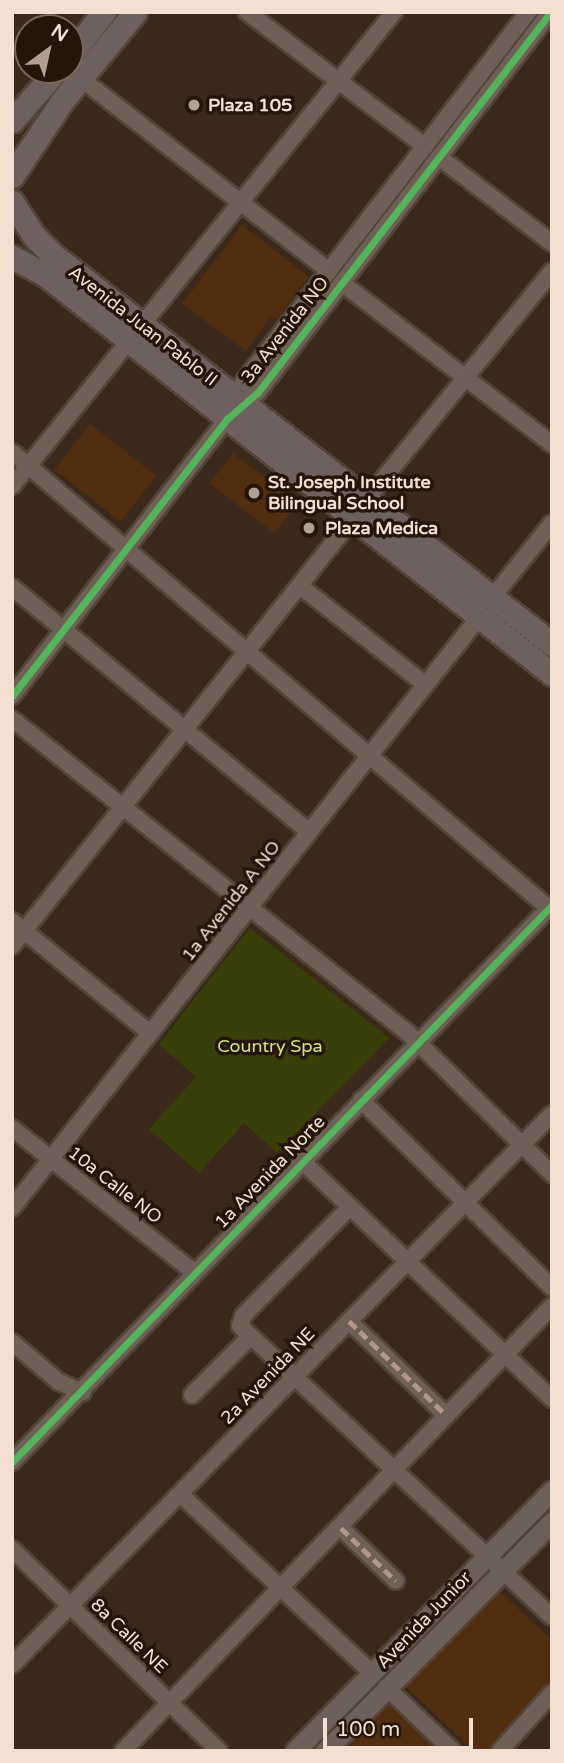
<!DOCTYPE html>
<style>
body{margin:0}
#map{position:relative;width:564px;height:1763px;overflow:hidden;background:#3a291a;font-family:"Varela Round",sans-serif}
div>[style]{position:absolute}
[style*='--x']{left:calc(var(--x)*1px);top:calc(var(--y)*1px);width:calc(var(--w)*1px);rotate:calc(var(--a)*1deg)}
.built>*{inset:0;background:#502e0f;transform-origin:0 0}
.green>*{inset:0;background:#393f09}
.roads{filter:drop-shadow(2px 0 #524439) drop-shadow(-2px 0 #524439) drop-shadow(0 2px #524439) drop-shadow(0 -2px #524439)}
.minor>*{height:16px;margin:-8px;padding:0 8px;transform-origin:8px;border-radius:8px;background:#6e6056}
.major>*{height:19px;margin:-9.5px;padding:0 9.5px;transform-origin:9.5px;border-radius:9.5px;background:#6d5f59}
.highway>*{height:23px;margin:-11.5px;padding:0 11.5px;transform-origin:11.5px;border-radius:11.5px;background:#6e605e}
.quiet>*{height:5px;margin-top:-2.5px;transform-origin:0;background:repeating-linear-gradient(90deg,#b2968c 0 10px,transparent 0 15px)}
.cycleway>*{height:7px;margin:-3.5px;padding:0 3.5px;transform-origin:3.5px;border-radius:3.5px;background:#56b35d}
.dots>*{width:19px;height:19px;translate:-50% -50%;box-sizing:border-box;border:4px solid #23150a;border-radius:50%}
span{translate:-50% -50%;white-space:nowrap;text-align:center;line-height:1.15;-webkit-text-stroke:7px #23150a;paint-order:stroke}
.poi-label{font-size:18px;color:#f4e0d1;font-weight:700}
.left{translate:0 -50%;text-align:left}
.street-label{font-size:18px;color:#f4e0d1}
.park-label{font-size:18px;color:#d0e57c}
.frame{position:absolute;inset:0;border:14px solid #f4e0d1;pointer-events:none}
.north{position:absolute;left:14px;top:14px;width:70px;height:70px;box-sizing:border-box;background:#23150a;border:2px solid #77665a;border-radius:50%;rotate:33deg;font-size:19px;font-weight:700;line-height:28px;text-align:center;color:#f4e0d1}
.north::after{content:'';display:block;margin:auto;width:24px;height:32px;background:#b3a091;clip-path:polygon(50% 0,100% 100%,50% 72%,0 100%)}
.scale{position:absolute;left:323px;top:1718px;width:150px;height:32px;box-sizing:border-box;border:4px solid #f4e0d1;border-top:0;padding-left:9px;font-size:21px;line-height:24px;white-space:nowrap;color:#f4e0d1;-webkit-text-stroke:5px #23150a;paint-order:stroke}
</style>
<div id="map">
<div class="built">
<div style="clip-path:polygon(242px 225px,309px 277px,277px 319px,270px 317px,246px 351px,182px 304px)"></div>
<div style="left:90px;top:424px;width:84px;height:58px;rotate:38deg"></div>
<div style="left:233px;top:453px;width:82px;height:38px;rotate:38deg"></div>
<div style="clip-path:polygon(497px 1589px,552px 1640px,552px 1694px,498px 1751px,474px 1751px,405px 1686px)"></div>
<div style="clip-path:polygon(386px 1699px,441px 1751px,334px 1751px)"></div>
</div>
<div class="green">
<div style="clip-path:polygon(250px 928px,389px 1038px,277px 1153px,244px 1123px,199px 1173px,149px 1129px,196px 1077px,159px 1044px)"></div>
</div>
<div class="roads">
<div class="minor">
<div style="--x:247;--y:12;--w:223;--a:37"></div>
<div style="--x:70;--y:70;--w:328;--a:37.8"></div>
<div style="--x:439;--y:157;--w:142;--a:37.3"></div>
<div style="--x:342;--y:283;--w:265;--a:37.5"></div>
<div style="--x:232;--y:407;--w:29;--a:-65"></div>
<div style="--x:244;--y:381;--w:466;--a:-52.4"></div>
<div style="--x:12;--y:452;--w:709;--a:40.36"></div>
<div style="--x:12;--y:486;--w:609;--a:-51.13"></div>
<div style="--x:366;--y:500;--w:295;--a:-50.9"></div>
<div style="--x:300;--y:586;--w:160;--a:38.2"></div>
<div style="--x:12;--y:587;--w:385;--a:39.5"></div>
<div style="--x:492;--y:598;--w:96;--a:-51.3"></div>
<div style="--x:12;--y:696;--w:351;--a:-52.2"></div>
<div style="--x:227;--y:419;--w:41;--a:-41.1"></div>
<div style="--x:258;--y:392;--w:480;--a:-52.4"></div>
<div style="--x:12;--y:719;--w:505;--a:38.41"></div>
<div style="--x:408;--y:1033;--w:202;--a:44.4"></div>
<div style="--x:12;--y:921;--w:178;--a:39.1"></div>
<div style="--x:12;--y:946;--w:547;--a:-51.45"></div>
<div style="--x:361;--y:1100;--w:268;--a:44.5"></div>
<div style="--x:12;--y:1128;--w:233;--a:38.4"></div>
<div style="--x:301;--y:1160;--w:347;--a:43.6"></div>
<div style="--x:350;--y:1207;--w:153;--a:134.5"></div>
<div style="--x:243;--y:1316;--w:10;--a:107"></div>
<div style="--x:240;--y:1326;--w:427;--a:43"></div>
<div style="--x:12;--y:1208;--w:753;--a:-51.68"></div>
<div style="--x:349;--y:1321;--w:135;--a:44.1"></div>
<div style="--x:12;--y:1342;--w:62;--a:40.4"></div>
<div style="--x:59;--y:1382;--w:26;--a:23"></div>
<div style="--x:192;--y:1395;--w:81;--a:-45"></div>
<div style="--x:12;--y:1462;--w:776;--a:-45.89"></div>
<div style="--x:180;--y:1494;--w:262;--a:43"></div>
<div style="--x:341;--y:1528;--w:76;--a:43.9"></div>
<div style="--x:12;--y:1549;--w:289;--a:44.3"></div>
<div style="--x:12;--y:1665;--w:771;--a:-45.58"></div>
<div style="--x:386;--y:1687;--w:93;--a:43.7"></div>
<div style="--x:123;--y:1751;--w:618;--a:-46.05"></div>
<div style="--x:500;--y:1751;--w:78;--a:-48.1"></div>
</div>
<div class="major">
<div style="--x:295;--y:1751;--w:366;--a:-45.4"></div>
<div style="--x:325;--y:1751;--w:322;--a:-45.3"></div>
</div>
<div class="highway">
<div style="--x:70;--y:55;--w:55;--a:-51.7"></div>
<div style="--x:12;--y:121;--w:68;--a:-48.6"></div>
<div style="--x:12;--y:176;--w:90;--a:-56.3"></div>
<div style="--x:62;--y:101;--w:115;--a:-50.6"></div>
<div style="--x:12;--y:202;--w:40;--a:57.1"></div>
<div style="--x:34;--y:236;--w:27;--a:45"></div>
<div style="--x:53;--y:255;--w:633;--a:37.94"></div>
<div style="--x:12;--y:257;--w:40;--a:28"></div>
<div style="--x:47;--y:276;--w:643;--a:38.24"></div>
</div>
</div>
<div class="quiet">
<div style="--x:349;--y:1321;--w:135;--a:44.1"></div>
<div style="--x:341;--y:1528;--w:76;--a:43.9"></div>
</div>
<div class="cycleway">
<div style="--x:12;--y:696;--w:351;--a:-52.2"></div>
<div style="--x:227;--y:419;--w:41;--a:-41.1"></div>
<div style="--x:258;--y:392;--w:480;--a:-52.4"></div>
<div style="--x:12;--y:1462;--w:776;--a:-45.89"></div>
</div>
<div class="dots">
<div style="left:194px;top:105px;background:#b3a091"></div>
<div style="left:254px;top:493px;background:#b3a091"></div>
<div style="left:309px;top:528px;background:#b3a091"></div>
</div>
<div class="poi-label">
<span class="left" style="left:208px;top:105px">Plaza 105</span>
<span class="left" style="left:268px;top:493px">St. Joseph Institute<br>Bilingual School</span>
<span class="left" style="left:325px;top:528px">Plaza Medica</span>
</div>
<div class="street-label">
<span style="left:143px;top:326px;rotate:38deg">Avenida Juan Pablo II</span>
<span style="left:285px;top:330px;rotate:-52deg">3a Avenida NO</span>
<span style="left:231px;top:901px;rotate:-52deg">1a Avenida A NO</span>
<span style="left:270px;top:1172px;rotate:-46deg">1a Avenida Norte</span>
<span style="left:115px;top:1185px;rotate:38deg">10a Calle NO</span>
<span style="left:268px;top:1376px;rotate:-46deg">2a Avenida NE</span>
<span style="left:424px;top:1620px;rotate:-46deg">Avenida Junior</span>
<span style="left:129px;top:1636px;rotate:44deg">8a Calle NE</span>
</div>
<div class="park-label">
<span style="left:270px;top:1046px">Country Spa</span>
</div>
<div class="frame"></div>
<div class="north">N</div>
<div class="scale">100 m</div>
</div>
